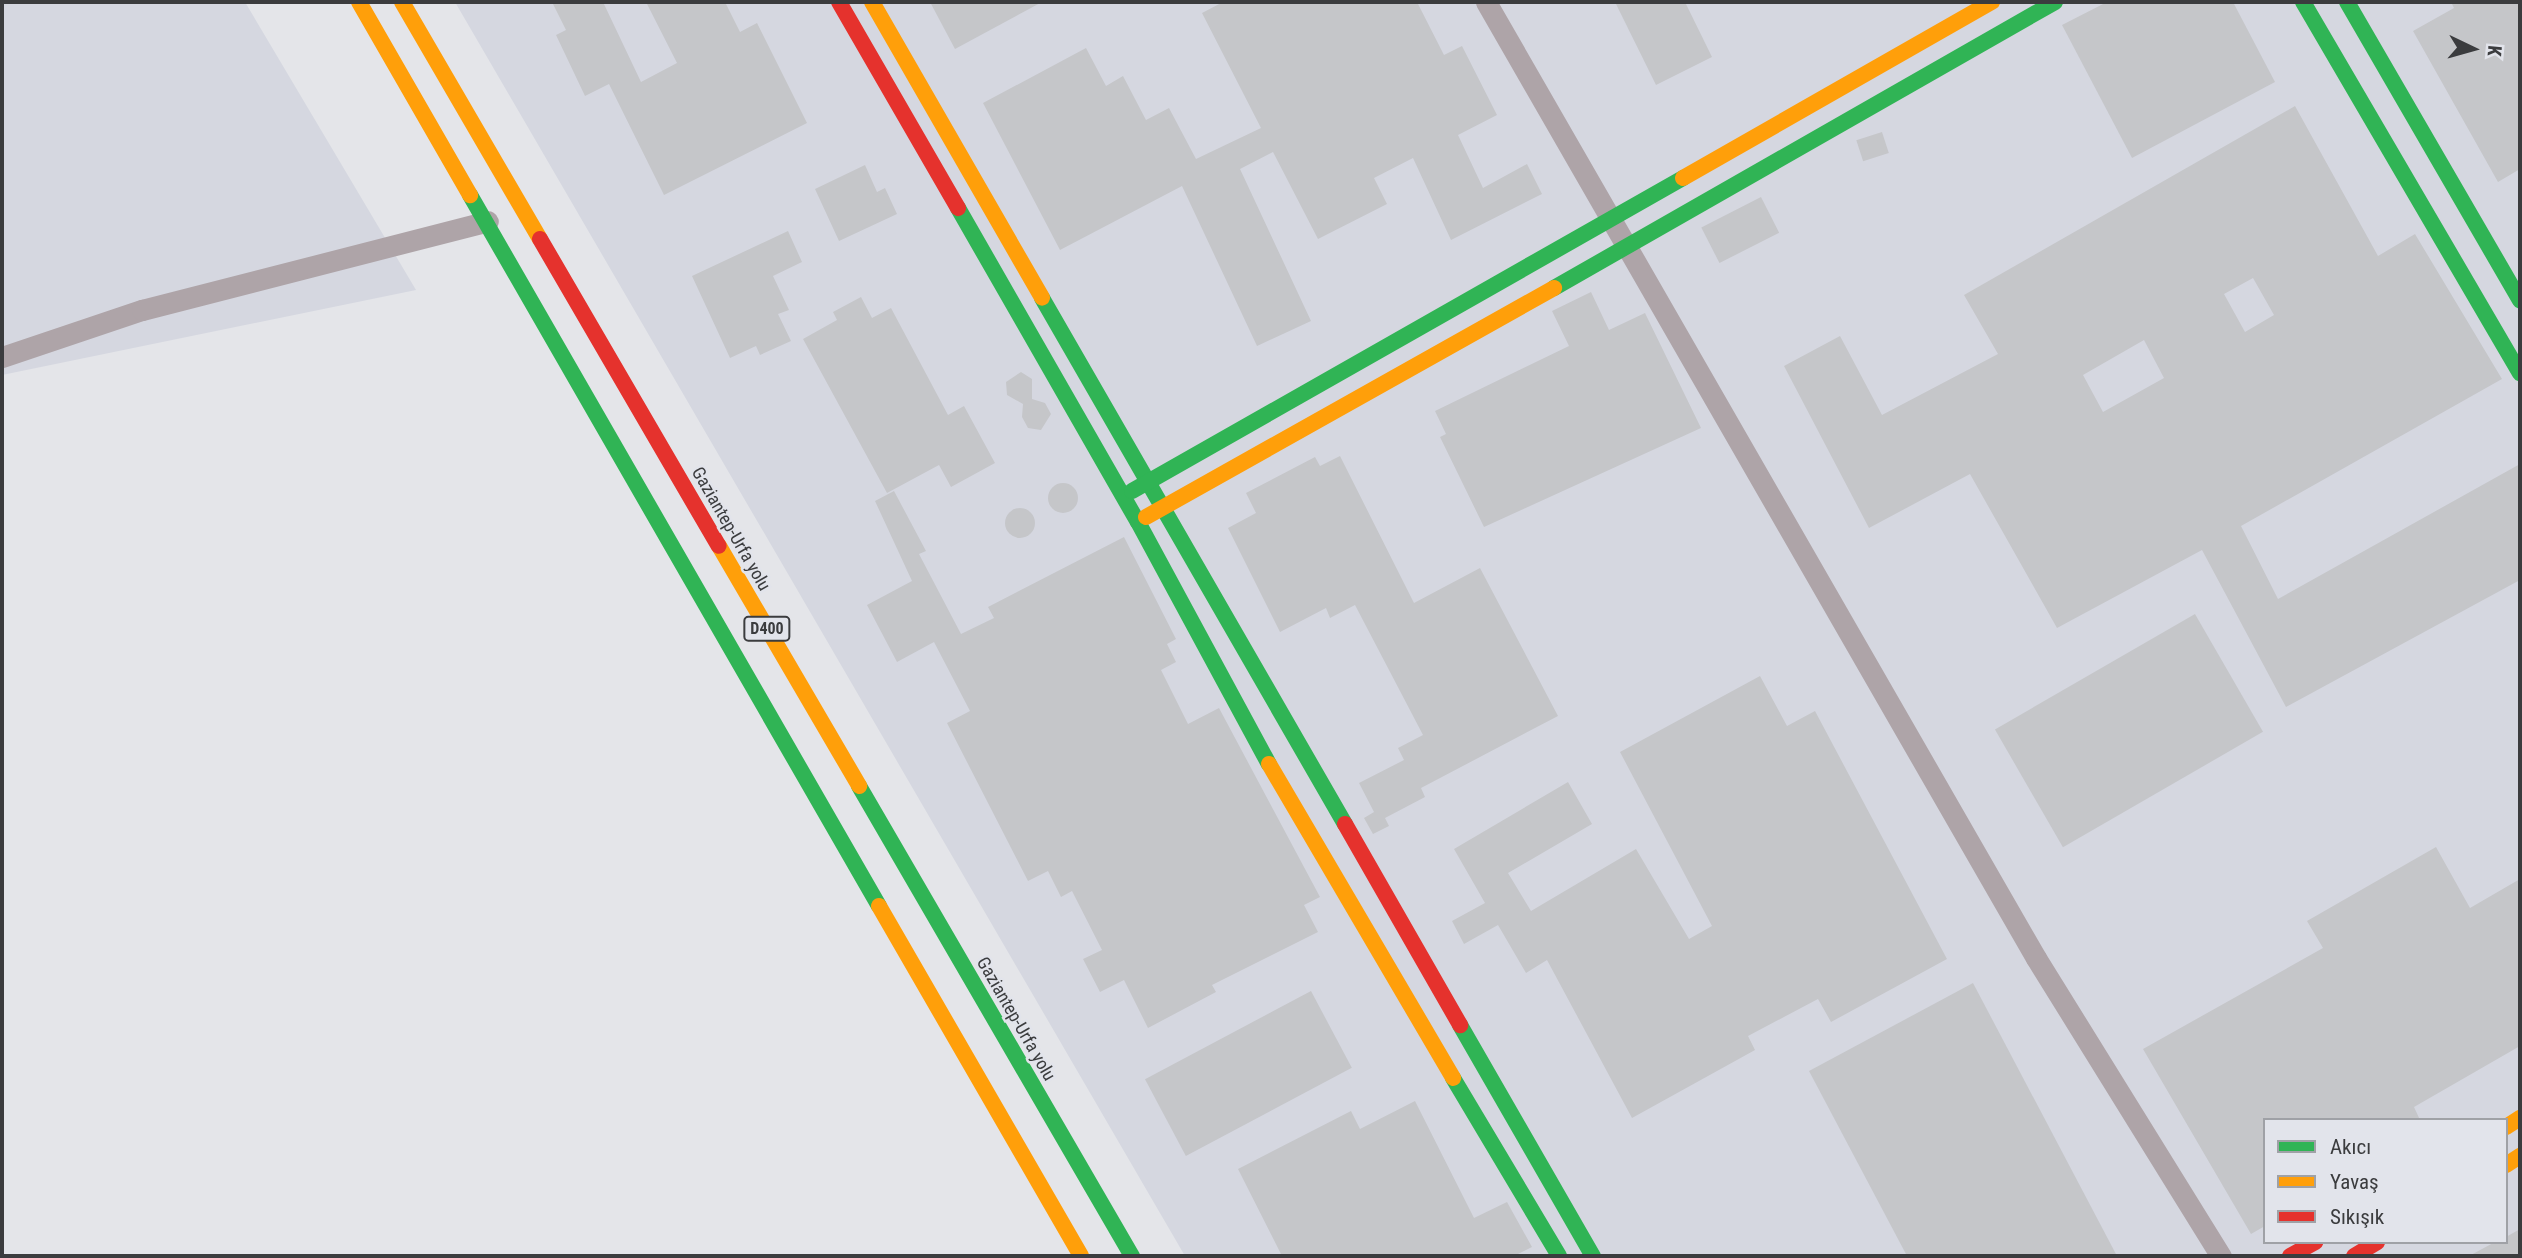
<!DOCTYPE html>
<meta charset="utf-8">
<style>
body{margin:0}
#map{position:relative;width:2522px;height:1258px;overflow:hidden;background:#e4e5e9;font-family:"Roboto Condensed",sans-serif}
div>[style]{position:absolute}
[style*='--x']{left:calc(var(--x)*1px);top:calc(var(--y)*1px);width:calc(var(--w)*1px);rotate:calc(var(--a)*1deg)}
.built>*{inset:0;background:#d5d7e0}
.building>*{inset:0;background:#c5c6c9;transform-origin:0 0}
.round{border-radius:50%}
.street>*{height:21px;margin:-10.5px;padding:0 10.5px;transform-origin:10.5px;border-radius:10.5px;background:#aea4a8}
.fast>*{height:16px;margin:-8px;padding:0 8px;transform-origin:8px;border-radius:8px;background:#30b455}
.slow>*{height:16px;margin:-8px;padding:0 8px;transform-origin:8px;border-radius:8px;background:#ff9f0a}
.jam>*{height:16px;margin:-8px;padding:0 8px;transform-origin:8px;border-radius:8px;background:#e5322d}
span{translate:-50% -50%;white-space:nowrap;text-align:center;line-height:1.15;-webkit-text-stroke:5px #e2e4eb;paint-order:stroke}
.shield-label span{padding:2px 5px;background:#e2e4eb;border:2px solid;border-radius:5px;-webkit-text-stroke-width:0}
.shield-label{font-size:16px;color:#3b3c3e;font-weight:700}
.street-label{font-size:18px;color:#3b3c3e}
.frame{position:absolute;inset:0;border:4px solid #3b3c3e;pointer-events:none}
.legend{position:absolute;left:2263px;top:1118px;width:245px;height:126px;box-sizing:border-box;background:#e2e4eb;border:2px solid #9fa1a6;margin:0;padding:9px 12px;list-style:none;font-size:21px;color:#3b3c3e}
.legend li{display:flex;align-items:center;gap:14px;height:35px}
.legend b{width:35px;border:2px solid #9fa1a6}
.north{position:absolute;left:2438px;top:14px;width:70px;height:70px;-webkit-text-stroke:5px #e2e4eb;paint-order:stroke;rotate:95deg;font-size:19px;font-weight:700;line-height:28px;text-align:center;color:#3b3c3e}
.north::after{content:'';display:block;margin:auto;width:24px;height:32px;background:#3b3c3e;clip-path:polygon(50% 0,100% 100%,50% 72%,0 100%)}
</style>
<div id="map">
<div class="built">
<div style="clip-path:polygon(2px 2px,245px 2px,416px 290px,2px 375px)"></div>
<div style="clip-path:polygon(evenodd,455px 2px,2520px 2px,2520px 1256px,1185px 1256px,455px 2px,2265px 1120px,2506px 1120px,2506px 1242px,2265px 1242px,2265px 1120px)"></div>
</div>
<div class="building">
<div style="clip-path:polygon(552px 2px,603px 2px,641px 82px,677px 63px,646px 2px,725px 2px,740px 32px,757px 23px,807px 123px,664px 195px,609px 84px,585px 96px,556px 35px,566px 30px)"></div>
<div style="clip-path:polygon(930px 2px,1042px 2px,955px 49px)"></div>
<div style="clip-path:polygon(1223px 2px,1417px 2px,1444px 55px,1462px 46px,1497px 115px,1458px 135px,1483px 188px,1527px 164px,1542px 194px,1451px 240px,1413px 158px,1374px 178px,1387px 204px,1318px 239px,1273px 152px,1240px 169px,1311px 321px,1257px 346px,1182px 186px,1060px 250px,983px 103px,1086px 48px,1106px 86px,1123px 76px,1146px 120px,1169px 108px,1196px 159px,1261px 128px,1202px 13px)"></div>
<div style="clip-path:polygon(1615px 2px,1685px 2px,1712px 57px,1656px 85px)"></div>
<div style="clip-path:polygon(2107px 2px,2233px 2px,2275px 82px,2132px 158px,2062px 25px)"></div>
<div style="clip-path:polygon(2451px 2px,2520px 2px,2520px 169px,2498px 182px,2413px 31px,2454px 8px)"></div>
<div style="clip-path:polygon(evenodd,2295px 106px,2378px 256px,2415px 234px,2502px 379px,2241px 526px,2278px 599px,2520px 464px,2520px 580px,2286px 707px,2202px 550px,2057px 628px,1970px 474px,1869px 528px,1784px 366px,1840px 336px,1882px 415px,1998px 354px,1964px 295px,2295px 106px,2253px 278px,2274px 315px,2245px 332px,2224px 294px,2253px 278px,2295px 106px,2144px 340px,2164px 378px,2103px 412px,2083px 375px,2144px 340px)"></div>
<div style="left:1882px;top:132px;width:22px;height:27px;rotate:72deg"></div>
<div style="clip-path:polygon(865px 165px,877px 192px,885px 188px,897px 214px,839px 241px,815px 189px)"></div>
<div style="left:1761px;top:197px;width:40px;height:67px;rotate:63deg"></div>
<div style="clip-path:polygon(788px 231px,802px 262px,773px 276px,789px 310px,778px 314px,791px 341px,760px 355px,756px 346px,730px 358px,692px 276px)"></div>
<div style="clip-path:polygon(1591px 292px,1609px 330px,1645px 313px,1701px 428px,1484px 527px,1440px 437px,1446px 434px,1435px 411px,1569px 346px,1552px 311px)"></div>
<div style="clip-path:polygon(861px 297px,872px 318px,891px 308px,948px 415px,964px 406px,995px 463px,951px 487px,939px 465px,887px 493px,803px 339px,837px 320px,833px 312px)"></div>
<div style="clip-path:polygon(1021px 372px,1032px 379px,1032px 399px,1045px 403px,1051px 414px,1041px 430px,1028px 428px,1022px 417px,1023px 404px,1007px 395px,1006px 382px)"></div>
<div style="clip-path:polygon(1340px 456px,1414px 603px,1480px 568px,1558px 716px,1421px 788px,1425px 797px,1385px 818px,1389px 826px,1373px 834px,1364px 818px,1374px 812px,1359px 783px,1404px 760px,1398px 748px,1423px 735px,1355px 605px,1330px 618px,1326px 608px,1280px 632px,1228px 528px,1256px 513px,1246px 493px,1315px 457px,1320px 466px)"></div>
<div class="round" style="left:1048px;top:483px;width:30px;height:30px"></div>
<div style="clip-path:polygon(894px 491px,926px 551px,919px 554px,961px 634px,994px 618px,988px 607px,1124px 537px,1176px 639px,1167px 644px,1176px 662px,1161px 670px,1188px 724px,1219px 708px,1320px 897px,1304px 905px,1318px 932px,1212px 985px,1216px 992px,1148px 1028px,1124px 980px,1100px 992px,1083px 959px,1102px 950px,1072px 891px,1061px 897px,1048px 871px,1028px 881px,947px 723px,970px 711px,934px 642px,897px 662px,867px 605px,912px 581px,875px 501px)"></div>
<div class="round" style="left:1005px;top:508px;width:30px;height:30px"></div>
<div style="left:2195px;top:614px;width:136px;height:231px;rotate:60deg"></div>
<div style="clip-path:polygon(1760px 676px,1787px 726px,1815px 711px,1947px 959px,1831px 1022px,1818px 999px,1748px 1036px,1755px 1050px,1632px 1118px,1547px 960px,1526px 973px,1498px 925px,1464px 944px,1452px 921px,1485px 903px,1454px 849px,1568px 782px,1592px 824px,1508px 873px,1531px 911px,1636px 849px,1689px 939px,1712px 926px,1620px 752px)"></div>
<div style="clip-path:polygon(2436px 847px,2470px 908px,2520px 879px,2520px 1046px,2414px 1107px,2420px 1120px,2265px 1120px,2265px 1226px,2251px 1234px,2143px 1049px,2323px 948px,2307px 921px)"></div>
<div style="clip-path:polygon(1973px 983px,2117px 1256px,1907px 1256px,1809px 1071px)"></div>
<div style="left:1311px;top:991px;width:87px;height:188px;rotate:62deg"></div>
<div style="clip-path:polygon(1415px 1101px,1474px 1218px,1507px 1202px,1532px 1247px,1514px 1256px,1282px 1256px,1238px 1169px,1351px 1111px,1360px 1129px)"></div>
<div style="clip-path:polygon(2520px 1229px,2520px 1256px,2469px 1256px,2495px 1242px,2506px 1242px,2506px 1237px)"></div>
</div>
<div class="street">
<div style="--x:1486;--y:2;--w:1103;--a:60.09"></div>
<div style="--x:2036;--y:958;--w:351;--a:58.2"></div>
<div style="--x:2;--y:357;--w:148;--a:-18.6"></div>
<div style="--x:142;--y:310;--w:357;--a:-14.4"></div>
</div>
<div class="fast">
<div style="--x:2303;--y:2;--w:430;--a:59.7"></div>
<div style="--x:2347;--y:2;--w:345;--a:59.9"></div>
<div style="--x:470;--y:195;--w:820;--a:60.09"></div>
<div style="--x:958;--y:208;--w:362;--a:60.2"></div>
<div style="--x:1138;--y:522;--w:275;--a:61.6"></div>
<div style="--x:1554;--y:288;--w:577;--a:-29.72"></div>
<div style="--x:1042;--y:298;--w:607;--a:60.06"></div>
<div style="--x:1132;--y:491;--w:634;--a:-29.6"></div>
<div style="--x:859;--y:786;--w:544;--a:59.85"></div>
<div style="--x:1460;--y:1025;--w:267;--a:60.1"></div>
<div style="--x:1453;--y:1078;--w:207;--a:59.2"></div>
</div>
<div class="slow">
<div style="--x:359;--y:2;--w:223;--a:60.1"></div>
<div style="--x:402;--y:2;--w:274;--a:59.8"></div>
<div style="--x:872;--y:2;--w:341;--a:60.1"></div>
<div style="--x:1683;--y:178;--w:356;--a:-29.7"></div>
<div style="--x:1146;--y:517;--w:468;--a:-29.3"></div>
<div style="--x:719;--y:546;--w:278;--a:59.7"></div>
<div style="--x:1269;--y:764;--w:364;--a:59.6"></div>
<div style="--x:879;--y:906;--w:404;--a:60"></div>
<div style="--x:2506;--y:1127;--w:17;--a:-33"></div>
<div style="--x:2506;--y:1165;--w:17;--a:-33"></div>
</div>
<div class="jam">
<div style="--x:839;--y:2;--w:238;--a:60"></div>
<div style="--x:540;--y:239;--w:355;--a:59.8"></div>
<div style="--x:1345;--y:824;--w:232;--a:60.2"></div>
<div style="--x:2290;--y:1256;--w:29;--a:-29"></div>
<div style="--x:2354;--y:1256;--w:27;--a:-31"></div>
</div>
<div class="shield-label">
<span style="left:767px;top:629px">D400</span>
</div>
<div class="street-label">
<span style="left:731px;top:529px;rotate:60deg">Gaziantep-Urfa yolu</span>
<span style="left:1016px;top:1019px;rotate:60deg">Gaziantep-Urfa yolu</span>
</div>
<div class="frame"></div>
<ul class="legend">
<li><b style="height:9px;background:#30b455"></b>Akıcı</li>
<li><b style="height:9px;background:#ff9f0a"></b>Yavaş</li>
<li><b style="height:9px;background:#e5322d"></b>Sıkışık</li>
</ul>
<div class="north">K</div>
</div>
